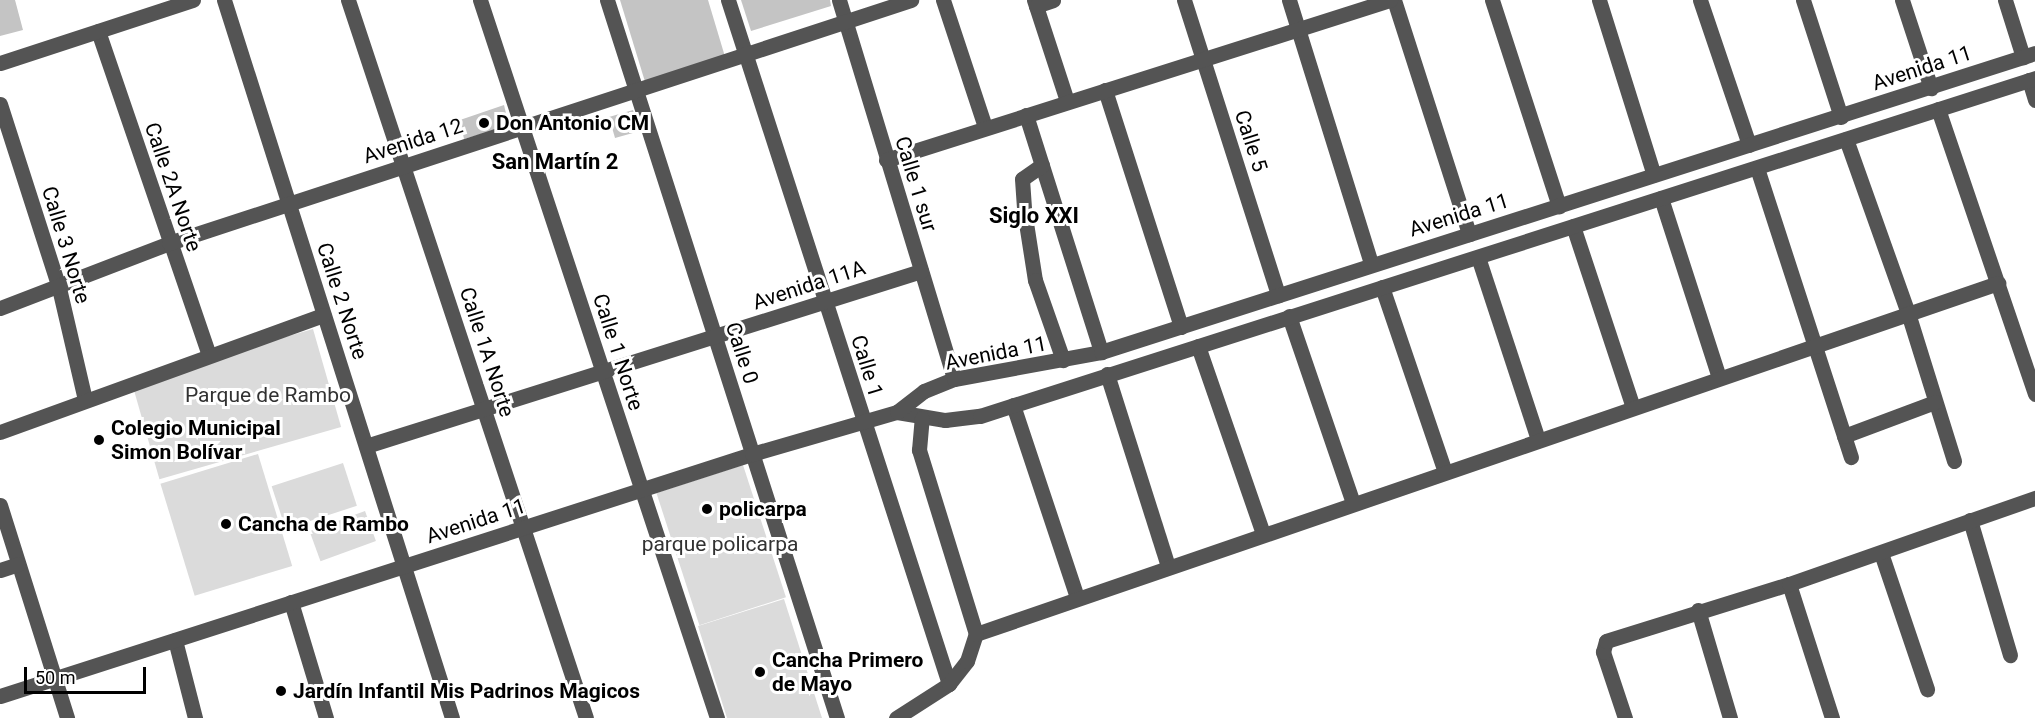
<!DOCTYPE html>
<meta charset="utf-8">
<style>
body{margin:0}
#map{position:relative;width:2035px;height:718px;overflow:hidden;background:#fff;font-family:Roboto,sans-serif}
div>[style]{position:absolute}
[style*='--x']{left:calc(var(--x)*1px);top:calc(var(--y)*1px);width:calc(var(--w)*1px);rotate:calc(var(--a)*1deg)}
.green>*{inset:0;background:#dbdbdb;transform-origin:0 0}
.building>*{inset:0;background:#c4c4c4;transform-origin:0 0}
.minor>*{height:15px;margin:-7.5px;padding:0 7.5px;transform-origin:7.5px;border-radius:7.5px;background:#545454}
.dots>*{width:16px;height:16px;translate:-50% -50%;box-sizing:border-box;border:3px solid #fff;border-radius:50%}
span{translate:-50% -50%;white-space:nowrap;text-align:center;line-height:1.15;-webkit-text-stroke:6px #fff;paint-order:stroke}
.street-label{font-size:21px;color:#000}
.poi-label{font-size:21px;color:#000;font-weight:700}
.left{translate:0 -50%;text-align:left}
.park-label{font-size:21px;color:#323232}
.neighbourhood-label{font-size:22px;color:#000;font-weight:700}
.scale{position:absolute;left:24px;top:667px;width:122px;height:27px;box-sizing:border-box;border:3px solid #000;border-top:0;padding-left:8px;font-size:18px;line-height:21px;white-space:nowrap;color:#000;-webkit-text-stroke:4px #fff;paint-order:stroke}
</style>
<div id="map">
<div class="green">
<div style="left:313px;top:329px;width:102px;height:189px;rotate:74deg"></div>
<div style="left:258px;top:454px;width:117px;height:102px;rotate:73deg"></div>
<div style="left:343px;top:463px;width:45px;height:75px;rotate:72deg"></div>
<div style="left:743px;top:465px;width:139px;height:91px;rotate:72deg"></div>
<div style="left:365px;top:511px;width:32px;height:59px;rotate:70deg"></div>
<div style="clip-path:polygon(784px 599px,822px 718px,727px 718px,698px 626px)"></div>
</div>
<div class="building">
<div style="clip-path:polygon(0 0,15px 0,23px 30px,0 36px)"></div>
<div style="clip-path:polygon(620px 0,708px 0,726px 60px,646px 85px)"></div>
<div style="clip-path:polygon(741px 0,830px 0,831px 6px,751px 31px)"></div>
<div style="clip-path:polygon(504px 105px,509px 126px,464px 139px,460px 120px)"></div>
<div style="left:633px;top:110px;width:22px;height:25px;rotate:74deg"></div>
</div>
<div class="minor">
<div style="--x:224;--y:0;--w:753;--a:72.38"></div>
<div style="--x:348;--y:0;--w:756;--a:71.66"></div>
<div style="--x:480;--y:0;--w:756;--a:71.73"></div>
<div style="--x:607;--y:0;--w:754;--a:72.24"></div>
<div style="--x:728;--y:0;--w:719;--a:72.09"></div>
<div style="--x:839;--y:0;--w:396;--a:73.1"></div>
<div style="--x:943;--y:0;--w:134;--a:71.7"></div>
<div style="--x:1034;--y:0;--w:106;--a:71.9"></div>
<div style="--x:1184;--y:0;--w:310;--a:72.3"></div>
<div style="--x:1289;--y:0;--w:276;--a:72.7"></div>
<div style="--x:1394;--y:0;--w:246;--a:72.2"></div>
<div style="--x:1492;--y:0;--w:217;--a:72"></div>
<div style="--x:1599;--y:0;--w:183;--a:72.6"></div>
<div style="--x:1700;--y:0;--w:153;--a:71.3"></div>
<div style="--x:1803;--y:0;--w:123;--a:72"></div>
<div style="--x:1902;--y:0;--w:93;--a:71.8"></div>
<div style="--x:2005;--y:0;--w:60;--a:72.5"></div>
<div style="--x:1036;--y:6;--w:18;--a:-19"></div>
<div style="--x:98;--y:31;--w:342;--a:71.1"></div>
<div style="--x:0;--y:63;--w:203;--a:-18.1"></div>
<div style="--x:2029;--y:80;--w:21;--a:73"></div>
<div style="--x:1105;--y:90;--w:249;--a:72.2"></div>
<div style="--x:0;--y:104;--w:193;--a:72.2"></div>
<div style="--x:59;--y:288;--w:115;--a:76.9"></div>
<div style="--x:1938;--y:109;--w:301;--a:71.2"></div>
<div style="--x:1026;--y:115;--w:249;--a:72.4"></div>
<div style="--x:1846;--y:139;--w:185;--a:70.4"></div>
<div style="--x:1908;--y:313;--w:155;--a:72.7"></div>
<div style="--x:886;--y:160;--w:529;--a:-17.61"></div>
<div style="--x:1042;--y:165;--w:24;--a:145"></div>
<div style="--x:1022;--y:179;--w:31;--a:86"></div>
<div style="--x:1024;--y:210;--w:71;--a:81.1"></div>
<div style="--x:1035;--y:280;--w:85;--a:70.7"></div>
<div style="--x:1757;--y:168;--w:304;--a:72"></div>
<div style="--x:1661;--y:198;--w:189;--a:72.1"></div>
<div style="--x:1573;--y:226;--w:191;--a:71.7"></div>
<div style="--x:1478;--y:257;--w:193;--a:71.8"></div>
<div style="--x:1382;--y:287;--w:195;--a:71.2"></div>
<div style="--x:0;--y:308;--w:181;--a:-21"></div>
<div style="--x:169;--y:243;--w:781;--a:-18.13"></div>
<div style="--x:1289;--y:316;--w:198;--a:71.1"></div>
<div style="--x:1198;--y:346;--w:199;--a:70.9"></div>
<div style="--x:1107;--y:374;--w:201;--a:72.4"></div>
<div style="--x:1013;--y:405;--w:202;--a:71.6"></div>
<div style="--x:897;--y:412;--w:49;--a:9.5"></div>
<div style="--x:945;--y:420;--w:35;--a:-7"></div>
<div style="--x:980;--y:416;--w:1108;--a:-17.76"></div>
<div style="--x:0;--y:432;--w:344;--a:-19.9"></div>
<div style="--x:1844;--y:436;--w:97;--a:-20.5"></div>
<div style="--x:366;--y:446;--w:582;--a:-17.5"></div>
<div style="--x:0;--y:505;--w:223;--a:72.5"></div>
<div style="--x:1970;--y:520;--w:141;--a:73.5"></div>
<div style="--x:1881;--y:553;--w:144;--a:71.3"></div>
<div style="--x:0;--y:570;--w:19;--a:-18"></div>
<div style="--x:1789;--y:584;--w:141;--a:72.2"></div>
<div style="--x:291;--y:602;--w:121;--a:73.2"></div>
<div style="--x:1698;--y:610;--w:113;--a:73.5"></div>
<div style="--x:976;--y:634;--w:1081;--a:-18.95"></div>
<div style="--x:175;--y:640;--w:81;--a:75.6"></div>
<div style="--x:0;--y:696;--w:790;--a:-17.84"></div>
<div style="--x:752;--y:454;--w:151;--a:-16.2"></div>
<div style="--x:897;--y:412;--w:34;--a:-38"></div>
<div style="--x:924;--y:391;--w:32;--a:-22"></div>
<div style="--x:954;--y:379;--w:149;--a:-10.4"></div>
<div style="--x:1101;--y:352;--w:981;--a:-17.75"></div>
<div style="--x:896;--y:718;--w:63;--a:-32.7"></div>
<div style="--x:949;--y:684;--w:29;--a:-52"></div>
<div style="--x:967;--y:661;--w:28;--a:-72"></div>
<div style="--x:976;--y:634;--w:193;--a:-107.2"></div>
<div style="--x:919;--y:450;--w:32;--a:-85"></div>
<div style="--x:1625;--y:718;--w:70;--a:-108.4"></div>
<div style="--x:1603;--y:652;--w:11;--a:-75"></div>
<div style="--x:1606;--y:641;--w:192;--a:-17.3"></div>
<div style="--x:1789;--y:584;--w:261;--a:-19.3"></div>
</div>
<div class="dots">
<div style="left:484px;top:123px;background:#000"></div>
<div style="left:99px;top:440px;background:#000"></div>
<div style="left:707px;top:509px;background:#000"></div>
<div style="left:226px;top:524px;background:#000"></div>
<div style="left:760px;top:672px;background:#000"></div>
<div style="left:281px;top:691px;background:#000"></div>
</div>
<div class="street-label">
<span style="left:1922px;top:68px;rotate:-18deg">Avenida 11</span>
<span style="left:413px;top:141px;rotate:-18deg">Avenida 12</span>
<span style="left:1251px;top:141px;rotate:72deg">Calle 5</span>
<span style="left:916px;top:184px;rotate:73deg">Calle 1 sur</span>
<span style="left:173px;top:187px;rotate:71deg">Calle 2A Norte</span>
<span style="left:1459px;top:215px;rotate:-17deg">Avenida 11</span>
<span style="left:66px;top:245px;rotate:73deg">Calle 3 Norte</span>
<span style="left:809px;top:285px;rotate:-18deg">Avenida 11A</span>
<span style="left:342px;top:301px;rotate:72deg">Calle 2 Norte</span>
<span style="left:487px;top:352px;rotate:72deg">Calle 1A Norte</span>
<span style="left:618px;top:352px;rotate:72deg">Calle 1 Norte</span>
<span style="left:742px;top:353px;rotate:72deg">Calle 0</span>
<span style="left:996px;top:353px;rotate:-11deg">Avenida 11</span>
<span style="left:867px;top:366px;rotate:73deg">Calle 1</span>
<span style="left:476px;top:521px;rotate:-18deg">Avenida 11</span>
</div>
<div class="poi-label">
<span class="left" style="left:496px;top:123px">Don Antonio CM</span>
<span class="left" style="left:111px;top:440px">Colegio Municipal<br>Simon Bolívar</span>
<span class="left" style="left:719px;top:509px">policarpa</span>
<span class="left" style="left:238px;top:524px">Cancha de Rambo</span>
<span class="left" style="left:772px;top:672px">Cancha Primero<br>de Mayo</span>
<span class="left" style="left:293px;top:691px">Jardín Infantil Mis Padrinos Magicos</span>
</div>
<div class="park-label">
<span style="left:268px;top:395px">Parque de Rambo</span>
<span style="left:720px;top:544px">parque policarpa</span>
</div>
<div class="neighbourhood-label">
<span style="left:555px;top:162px">San Martín 2</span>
<span style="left:1034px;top:216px">Siglo XXI</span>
</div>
<div class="scale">50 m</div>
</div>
